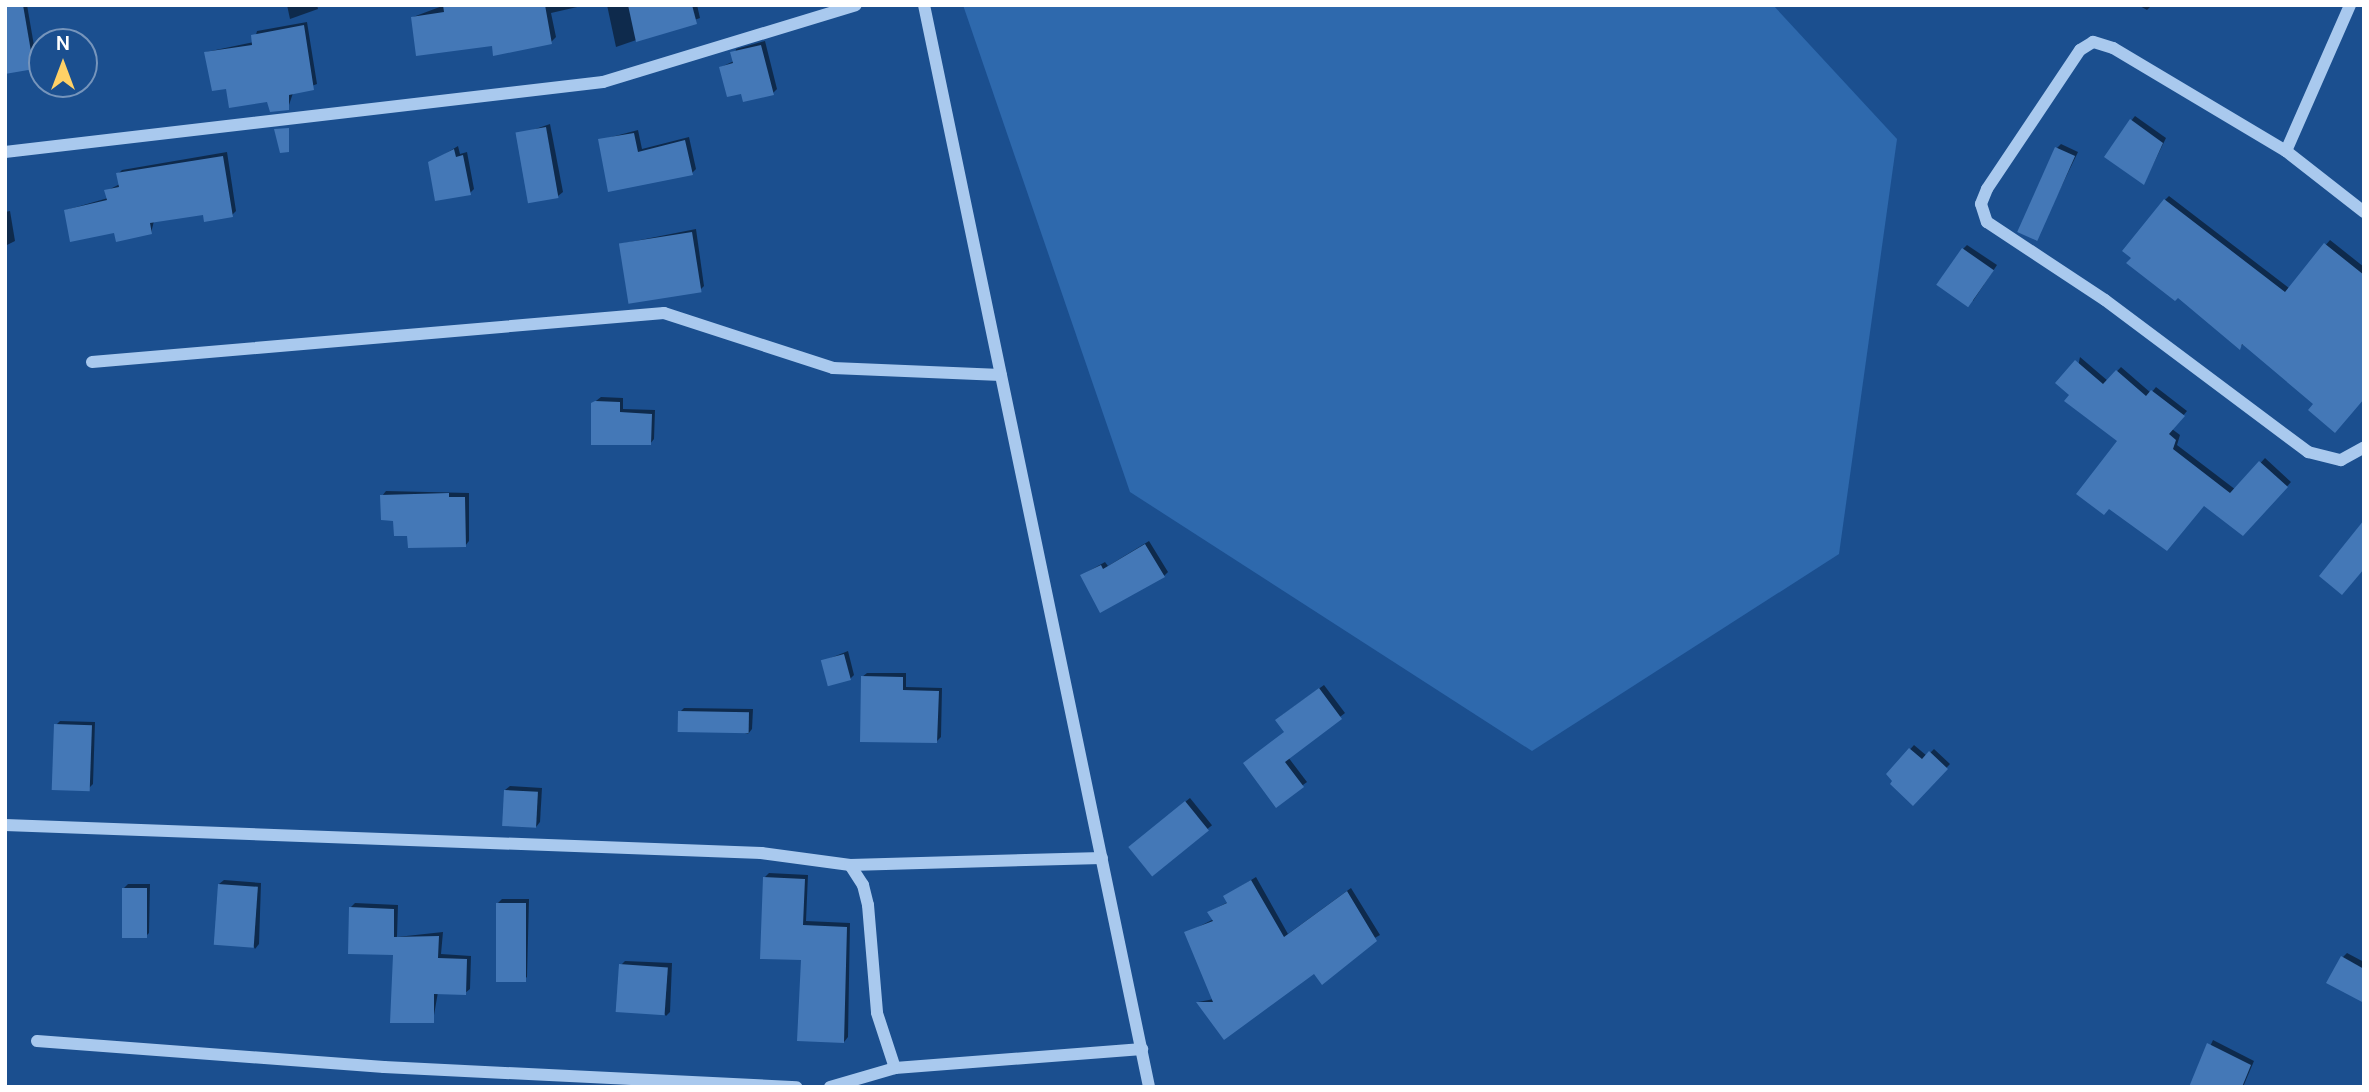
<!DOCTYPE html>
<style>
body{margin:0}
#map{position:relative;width:2369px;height:1092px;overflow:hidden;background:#1b4f8f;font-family:"DM Sans",sans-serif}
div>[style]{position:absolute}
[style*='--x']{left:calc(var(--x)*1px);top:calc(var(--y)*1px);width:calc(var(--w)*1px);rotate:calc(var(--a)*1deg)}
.green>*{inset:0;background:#2e69ad}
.shadow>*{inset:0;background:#0007;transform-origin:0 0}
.building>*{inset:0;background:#4478b7;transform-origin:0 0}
.minor>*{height:12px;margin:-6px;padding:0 6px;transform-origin:6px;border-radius:6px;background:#a9c9ee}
span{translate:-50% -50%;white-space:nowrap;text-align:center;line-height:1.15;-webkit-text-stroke:5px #1b4f8f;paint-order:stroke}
.frame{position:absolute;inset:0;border:7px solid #fff;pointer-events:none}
.north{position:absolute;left:28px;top:28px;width:70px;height:70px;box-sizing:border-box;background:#1b4f8f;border:2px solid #7695bc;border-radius:50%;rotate:0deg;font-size:19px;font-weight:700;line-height:28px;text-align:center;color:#fff}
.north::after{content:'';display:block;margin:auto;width:24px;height:32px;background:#ffd166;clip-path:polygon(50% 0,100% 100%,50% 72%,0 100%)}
</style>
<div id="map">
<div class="green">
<div style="clip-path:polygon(963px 5px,1773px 5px,1897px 139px,1839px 554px,1532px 751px,1130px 492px)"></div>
</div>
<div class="shadow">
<div style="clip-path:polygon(20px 5px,27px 5px,37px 63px,33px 67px)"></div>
<div style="clip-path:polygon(287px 5px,317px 5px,318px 9px,290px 19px)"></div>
<div style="clip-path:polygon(445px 5px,586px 5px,551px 13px,556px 37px,551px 42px,493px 44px,413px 17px)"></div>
<div style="clip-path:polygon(607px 5px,697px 5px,700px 18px,616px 47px)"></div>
<div style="clip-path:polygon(2138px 5px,2152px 5px,2147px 10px)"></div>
<div style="clip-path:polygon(307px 22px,317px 84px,293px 93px,288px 108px,227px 87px,206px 52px,254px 42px,257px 31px)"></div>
<div style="clip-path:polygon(765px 41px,777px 89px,773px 93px,742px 92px,721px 67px,734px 61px,736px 49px)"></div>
<div style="clip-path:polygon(2135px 116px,2166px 138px,2144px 183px,2131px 121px)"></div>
<div style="clip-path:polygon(550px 124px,563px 192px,558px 196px,518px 135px)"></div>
<div style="clip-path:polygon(638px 130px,642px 149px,689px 137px,696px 169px,692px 173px,600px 140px)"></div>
<div style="clip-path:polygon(2061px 144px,2078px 152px,2035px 241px,2057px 148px)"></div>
<div style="clip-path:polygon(458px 146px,460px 154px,467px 152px,474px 189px,470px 193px,430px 163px)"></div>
<div style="clip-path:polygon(227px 152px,236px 211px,232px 215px,204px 213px,154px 221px,151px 233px,115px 231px,66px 210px,108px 198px,106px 191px,120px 184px,118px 174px,122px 170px)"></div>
<div style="clip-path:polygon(2169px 196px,2289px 288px,2330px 240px,2364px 267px,2364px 330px,2316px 404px,2244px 343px,2239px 348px,2165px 200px)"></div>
<div style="clip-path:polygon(10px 211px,15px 241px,5px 246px,5px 212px)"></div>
<div style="clip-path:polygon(696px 229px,704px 286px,700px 290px,620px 244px)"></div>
<div style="clip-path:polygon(1967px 245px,1997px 265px,1973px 301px,1963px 249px)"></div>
<div style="clip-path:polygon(2080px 357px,2108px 381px,2121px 367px,2151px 393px,2156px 387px,2187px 411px,2172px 429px,2180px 435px,2177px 445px,2236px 490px,2265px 458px,2291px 482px,2243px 534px,2119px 441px,2072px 395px)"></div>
<div style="clip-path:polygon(601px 397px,623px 398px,623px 409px,655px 410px,654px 439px,650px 444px,592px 404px)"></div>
<div style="clip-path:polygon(386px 491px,469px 493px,469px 541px,465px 546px,409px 534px,382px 496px)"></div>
<div style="clip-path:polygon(1149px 541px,1168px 572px,1164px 576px,1082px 575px,1105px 562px,1108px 566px)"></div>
<div style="clip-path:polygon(848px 651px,854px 675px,850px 679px,823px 661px)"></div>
<div style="clip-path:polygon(867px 673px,906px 673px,906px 687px,942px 688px,941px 737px,937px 741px,862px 677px)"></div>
<div style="clip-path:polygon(1324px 685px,1345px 713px,1288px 757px,1307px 782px,1276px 805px,1286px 732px,1281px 716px)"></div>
<div style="clip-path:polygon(684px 708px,753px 709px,752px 729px,748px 734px,680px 712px)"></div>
<div style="clip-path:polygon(60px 721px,95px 722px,93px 784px,89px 788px,56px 725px)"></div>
<div style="clip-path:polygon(1914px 745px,1927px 756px,1934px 749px,1950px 764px,1913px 803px,1888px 774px)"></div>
<div style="clip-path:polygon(510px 786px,542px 788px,540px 822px,536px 827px,505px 790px)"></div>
<div style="left:1190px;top:798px;width:35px;height:71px;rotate:51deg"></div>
<div style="clip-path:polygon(769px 873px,808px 875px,806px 921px,850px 923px,848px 1037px,844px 1042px,765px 877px)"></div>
<div style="clip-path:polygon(1256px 877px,1288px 934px,1351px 888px,1380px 935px,1314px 972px,1224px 1038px,1198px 1002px,1214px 999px,1186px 933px,1214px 919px,1209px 912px,1228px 902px,1225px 896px)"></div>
<div style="clip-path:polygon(224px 880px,261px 883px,259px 944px,255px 949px,219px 884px)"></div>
<div style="clip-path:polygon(128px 884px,150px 884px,149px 933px,145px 937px,124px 888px)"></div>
<div style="clip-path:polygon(502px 899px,529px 899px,527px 977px,522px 981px,498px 903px)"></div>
<div style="clip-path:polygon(355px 903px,398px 905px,397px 937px,443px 932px,441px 954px,471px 956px,470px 989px,465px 993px,438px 992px,433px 1021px,395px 953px,351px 907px)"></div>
<div style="clip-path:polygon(2347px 953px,2364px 962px,2364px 1001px,2343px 957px)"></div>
<div style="clip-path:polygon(625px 961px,672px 963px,670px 1012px,666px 1016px,621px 965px)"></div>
<div style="clip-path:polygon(2213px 1040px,2254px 1061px,2243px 1087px,2191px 1087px)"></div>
</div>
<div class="building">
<div style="clip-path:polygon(5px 5px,23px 5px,34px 69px,5px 74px)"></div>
<div style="clip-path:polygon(443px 5px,545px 5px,552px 44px,493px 56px,492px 46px,416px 56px,411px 17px,444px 12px)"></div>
<div style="clip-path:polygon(628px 5px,692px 5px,697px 24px,636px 42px)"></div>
<div style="clip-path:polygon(304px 25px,314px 90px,289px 95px,289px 110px,270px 112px,267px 102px,229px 108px,226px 89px,212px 91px,204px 52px,252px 45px,251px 35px)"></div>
<div style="clip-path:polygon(761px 45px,774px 95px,743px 102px,741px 94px,727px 97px,719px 67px,733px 63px,730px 52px)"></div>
<div style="clip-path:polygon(2130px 119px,2163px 143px,2144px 185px,2104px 157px)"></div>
<div style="left:546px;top:127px;width:72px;height:31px;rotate:80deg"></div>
<div style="clip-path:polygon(289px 128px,289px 152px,280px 153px,274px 129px)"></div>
<div style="clip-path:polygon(634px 133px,638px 152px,685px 140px,693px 175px,608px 192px,598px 139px)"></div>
<div style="left:2055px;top:147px;width:22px;height:93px;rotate:24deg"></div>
<div style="clip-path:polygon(454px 149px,456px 157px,463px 155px,471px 195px,435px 201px,428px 162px)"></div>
<div style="clip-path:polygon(223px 156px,233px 217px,204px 222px,203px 215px,150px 223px,152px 234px,116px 242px,114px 233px,70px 242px,64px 210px,107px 200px,104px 190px,119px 187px,116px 173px)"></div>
<div style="clip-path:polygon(2164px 199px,2285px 292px,2324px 243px,2364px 275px,2364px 399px,2335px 433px,2308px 410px,2313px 404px,2242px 344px,2240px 350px,2178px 298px,2175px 301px,2126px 263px,2131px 258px,2122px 251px)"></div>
<div style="left:692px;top:232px;width:61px;height:74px;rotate:81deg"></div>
<div style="left:1962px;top:248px;width:39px;height:45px;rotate:35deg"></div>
<div style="clip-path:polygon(2075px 360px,2103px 384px,2116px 370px,2146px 396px,2151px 390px,2185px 416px,2169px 434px,2176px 440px,2173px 449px,2230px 493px,2259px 461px,2288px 487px,2243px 536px,2204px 506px,2167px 551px,2109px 509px,2104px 515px,2076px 494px,2117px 441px,2064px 401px,2069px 395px,2055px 383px)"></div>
<div style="clip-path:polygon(595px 401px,620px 402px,620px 412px,652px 414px,651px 445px,591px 445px,591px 403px)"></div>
<div style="clip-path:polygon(449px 493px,449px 497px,465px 497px,466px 547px,408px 548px,407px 536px,394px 536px,393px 521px,381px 520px,380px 495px)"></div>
<div style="clip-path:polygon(2364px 520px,2364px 569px,2342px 595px,2319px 576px)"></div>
<div style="clip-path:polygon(1145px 544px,1165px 577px,1100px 613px,1080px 575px,1101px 565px,1103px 569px)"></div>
<div style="left:844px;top:654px;width:27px;height:24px;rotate:75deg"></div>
<div style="clip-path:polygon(861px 676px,903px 677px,903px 690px,939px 691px,937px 743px,860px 742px)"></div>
<div style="clip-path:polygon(1319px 688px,1342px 719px,1285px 762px,1304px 787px,1276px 808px,1243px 763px,1284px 732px,1275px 720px)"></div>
<div style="left:678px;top:711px;width:71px;height:21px;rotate:1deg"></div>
<div style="left:54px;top:724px;width:38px;height:66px;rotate:2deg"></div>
<div style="clip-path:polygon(1909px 748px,1922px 759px,1929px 751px,1948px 769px,1913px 806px,1890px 784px,1892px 781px,1886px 774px)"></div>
<div style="left:504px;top:790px;width:34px;height:36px;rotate:3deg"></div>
<div style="left:1185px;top:801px;width:38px;height:73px;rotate:51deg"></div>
<div style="clip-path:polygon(763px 877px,805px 879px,803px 925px,847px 927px,844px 1043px,797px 1041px,801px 960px,760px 959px)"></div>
<div style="clip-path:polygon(1251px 880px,1284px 937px,1347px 891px,1377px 941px,1322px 985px,1314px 974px,1224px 1040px,1196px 1002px,1213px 1002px,1184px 932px,1213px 921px,1207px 912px,1227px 903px,1223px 896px)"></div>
<div style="left:218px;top:884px;width:40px;height:61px;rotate:4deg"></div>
<div style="left:122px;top:888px;width:25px;height:50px"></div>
<div style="left:496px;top:903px;width:30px;height:79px"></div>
<div style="clip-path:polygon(349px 907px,394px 909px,394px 949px,394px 937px,439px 936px,438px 958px,467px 959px,466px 995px,434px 994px,434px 1023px,390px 1023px,393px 955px,348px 954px)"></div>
<div style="clip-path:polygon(2341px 956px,2364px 969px,2364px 1003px,2326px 983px)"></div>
<div style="left:619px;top:964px;width:49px;height:48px;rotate:4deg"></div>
<div style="clip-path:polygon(2207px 1043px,2251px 1065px,2242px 1087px,2189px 1087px)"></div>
</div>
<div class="minor">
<div style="--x:924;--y:5;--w:1105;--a:78.25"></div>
<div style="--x:2286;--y:151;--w:159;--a:-66.3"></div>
<div style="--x:5;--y:152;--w:602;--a:-6.68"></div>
<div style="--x:603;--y:82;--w:264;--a:-16.9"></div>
<div style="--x:2364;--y:212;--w:99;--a:-142"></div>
<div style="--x:2286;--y:151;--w:201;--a:-149.2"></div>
<div style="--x:2113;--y:48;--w:21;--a:-163"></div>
<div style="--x:2093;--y:42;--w:15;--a:148"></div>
<div style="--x:2080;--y:50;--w:167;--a:123.8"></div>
<div style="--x:1987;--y:189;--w:16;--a:112"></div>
<div style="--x:1981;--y:204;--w:19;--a:72"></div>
<div style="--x:1987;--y:222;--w:141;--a:33.5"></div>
<div style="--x:2105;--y:300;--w:254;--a:36.8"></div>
<div style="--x:2308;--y:452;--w:34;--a:14"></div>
<div style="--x:2341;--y:460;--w:26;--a:-29"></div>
<div style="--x:92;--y:362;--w:574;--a:-4.9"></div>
<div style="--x:664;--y:313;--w:178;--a:18"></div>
<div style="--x:833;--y:368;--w:168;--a:2.4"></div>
<div style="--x:5;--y:825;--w:757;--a:2.12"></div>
<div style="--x:761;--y:853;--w:90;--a:7.7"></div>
<div style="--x:850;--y:865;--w:24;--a:57"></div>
<div style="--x:863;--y:885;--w:21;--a:76"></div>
<div style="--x:868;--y:905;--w:108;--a:85.2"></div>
<div style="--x:877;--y:1013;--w:58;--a:71.9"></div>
<div style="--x:850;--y:865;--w:252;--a:-1.6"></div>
<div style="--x:37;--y:1041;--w:348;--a:4.3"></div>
<div style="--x:384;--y:1067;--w:413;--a:2.8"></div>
<div style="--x:830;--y:1087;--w:68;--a:-16.3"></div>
<div style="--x:895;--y:1068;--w:248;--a:-4.4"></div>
</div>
<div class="frame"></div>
<div class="north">N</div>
</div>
